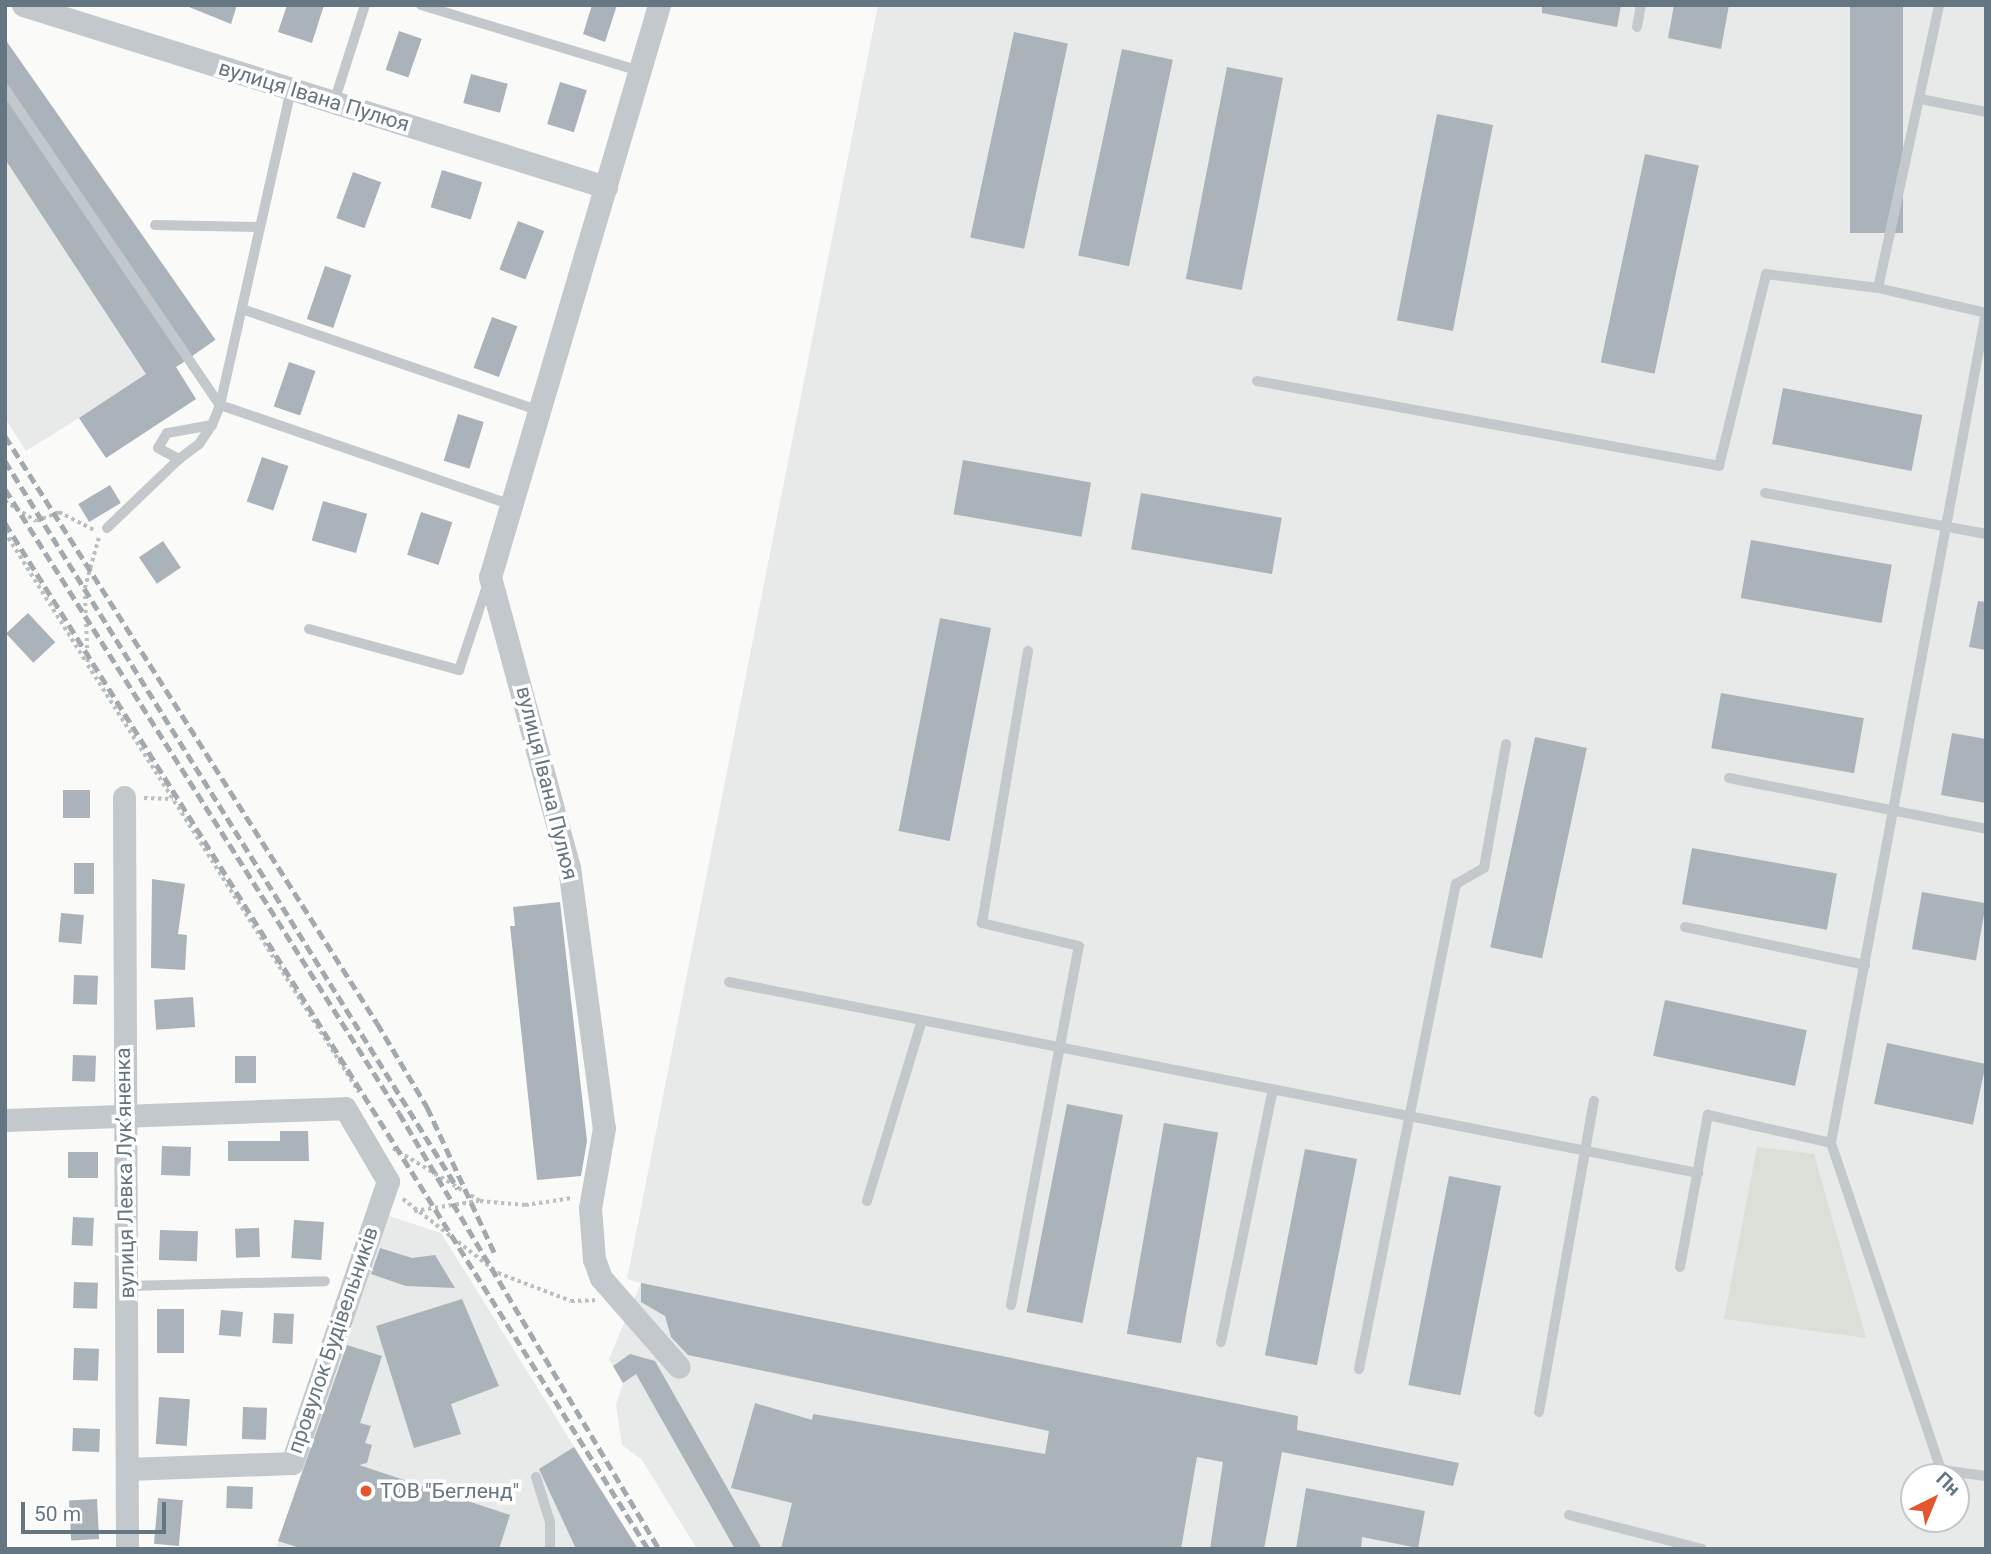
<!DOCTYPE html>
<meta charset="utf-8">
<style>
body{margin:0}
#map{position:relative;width:1991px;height:1554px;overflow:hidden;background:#fafaf8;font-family:Roboto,sans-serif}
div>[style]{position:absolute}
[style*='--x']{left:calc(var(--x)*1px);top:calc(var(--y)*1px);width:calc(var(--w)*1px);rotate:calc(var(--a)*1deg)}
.built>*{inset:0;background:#e8e9e9}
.green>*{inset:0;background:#dadfd7}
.building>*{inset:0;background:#aab3b9;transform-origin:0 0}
.path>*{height:3.5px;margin-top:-1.75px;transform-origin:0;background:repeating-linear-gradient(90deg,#bbbfc2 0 3.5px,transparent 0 7px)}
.lane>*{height:10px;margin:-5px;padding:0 5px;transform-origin:5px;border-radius:5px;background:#c3c8cc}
.street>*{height:23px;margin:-11.5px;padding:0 11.5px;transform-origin:11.5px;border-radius:11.5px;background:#c3c8cc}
.rail>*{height:5px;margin-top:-2.5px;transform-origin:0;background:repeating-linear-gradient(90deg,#a2aab0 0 10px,transparent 0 15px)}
.dots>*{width:19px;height:19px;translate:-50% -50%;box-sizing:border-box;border:4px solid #fff;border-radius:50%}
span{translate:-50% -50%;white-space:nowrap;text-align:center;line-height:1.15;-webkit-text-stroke:7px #fff;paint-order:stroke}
.street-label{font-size:21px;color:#657683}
.poi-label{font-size:21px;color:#657683}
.left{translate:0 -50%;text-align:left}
.frame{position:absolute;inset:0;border:7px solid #657683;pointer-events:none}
.north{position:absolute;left:1900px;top:1463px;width:70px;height:70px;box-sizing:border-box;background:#fff;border:2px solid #c1c8cd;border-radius:50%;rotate:43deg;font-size:19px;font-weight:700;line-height:28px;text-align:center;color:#657683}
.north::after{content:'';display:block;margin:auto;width:24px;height:32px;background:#e4572e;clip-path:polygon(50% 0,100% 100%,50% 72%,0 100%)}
.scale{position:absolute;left:21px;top:1502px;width:145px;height:32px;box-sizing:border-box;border:4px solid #657683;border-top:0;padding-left:9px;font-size:21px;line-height:24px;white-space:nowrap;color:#657683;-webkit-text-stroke:5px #fff;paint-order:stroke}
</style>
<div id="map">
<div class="built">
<div style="clip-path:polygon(evenodd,878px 5px,1986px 5px,1986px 1549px,697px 1549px,642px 1460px,622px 1445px,616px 1405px,623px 1383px,609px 1359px,641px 1283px,627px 1279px,878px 5px,1914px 1477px,1956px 1477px,1956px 1519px,1914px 1519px,1914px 1477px)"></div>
<div style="clip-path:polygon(5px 107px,196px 399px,106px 458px,79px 418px,26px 451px,5px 418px)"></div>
<div style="clip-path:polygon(386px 1215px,441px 1233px,638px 1549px,276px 1549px)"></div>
</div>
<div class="green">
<div style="clip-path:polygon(1757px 1147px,1814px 1154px,1866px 1338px,1724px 1319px)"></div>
</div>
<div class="building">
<div style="clip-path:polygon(184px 5px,237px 5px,231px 24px)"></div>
<div style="clip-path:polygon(287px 5px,324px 5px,312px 43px,278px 32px)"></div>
<div style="clip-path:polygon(592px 5px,617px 5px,605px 42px,583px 34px)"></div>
<div style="clip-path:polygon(1542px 5px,1621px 5px,1617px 27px,1542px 13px)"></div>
<div style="clip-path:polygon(1674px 5px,1729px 5px,1721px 49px,1668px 38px)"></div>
<div style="left:1850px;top:5px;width:53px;height:228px"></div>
<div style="left:399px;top:31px;width:24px;height:41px;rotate:19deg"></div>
<div style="left:1014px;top:32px;width:55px;height:210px;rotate:12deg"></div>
<div style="left:5px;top:39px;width:367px;height:42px;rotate:55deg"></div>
<div style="left:1122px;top:49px;width:52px;height:211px;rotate:12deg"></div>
<div style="left:1227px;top:67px;width:57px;height:216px;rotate:11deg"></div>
<div style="left:471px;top:74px;width:38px;height:30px;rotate:15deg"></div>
<div style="left:560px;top:82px;width:28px;height:44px;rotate:17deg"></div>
<div style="clip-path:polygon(5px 103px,182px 363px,176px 367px,196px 399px,106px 458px,79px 418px,146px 374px,5px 159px)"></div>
<div style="left:1437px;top:114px;width:57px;height:210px;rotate:11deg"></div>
<div style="left:1645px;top:154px;width:55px;height:213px;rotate:12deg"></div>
<div style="left:442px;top:170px;width:42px;height:39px;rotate:17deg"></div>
<div style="left:353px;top:172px;width:30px;height:49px;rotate:20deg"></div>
<div style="left:518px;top:221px;width:28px;height:52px;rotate:21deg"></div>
<div style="left:325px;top:266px;width:28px;height:56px;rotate:19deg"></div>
<div style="left:492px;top:317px;width:27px;height:54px;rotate:20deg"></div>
<div style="left:289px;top:362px;width:28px;height:47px;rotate:19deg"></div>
<div style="left:1783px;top:388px;width:142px;height:57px;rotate:11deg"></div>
<div style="left:458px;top:414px;width:27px;height:49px;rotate:17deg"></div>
<div style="left:262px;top:457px;width:28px;height:47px;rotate:19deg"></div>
<div style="left:963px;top:460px;width:130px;height:55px;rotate:10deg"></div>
<div style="left:110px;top:485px;width:21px;height:37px;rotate:59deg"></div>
<div style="left:1141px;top:493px;width:143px;height:57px;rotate:10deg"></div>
<div style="left:323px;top:501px;width:46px;height:41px;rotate:16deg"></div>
<div style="left:421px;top:512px;width:33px;height:45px;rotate:18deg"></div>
<div style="left:1751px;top:540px;width:143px;height:59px;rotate:10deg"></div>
<div style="left:163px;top:541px;width:32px;height:29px;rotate:56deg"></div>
<div style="clip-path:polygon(1978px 601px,1986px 602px,1986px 650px,1969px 647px)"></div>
<div style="left:28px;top:613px;width:40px;height:30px;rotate:47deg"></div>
<div style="left:940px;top:618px;width:52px;height:217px;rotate:11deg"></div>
<div style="left:1721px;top:693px;width:145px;height:56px;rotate:10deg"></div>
<div style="clip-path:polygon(1952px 733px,1986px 739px,1986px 803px,1941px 795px)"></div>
<div style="left:1535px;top:737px;width:53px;height:215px;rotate:12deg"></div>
<div style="left:63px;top:790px;width:27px;height:28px"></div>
<div style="left:1692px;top:848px;width:147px;height:57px;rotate:10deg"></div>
<div style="left:74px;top:863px;width:20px;height:31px"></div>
<div style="clip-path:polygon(152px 879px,185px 884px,178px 934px,187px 935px,185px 970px,151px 968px)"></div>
<div style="left:1922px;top:892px;width:65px;height:58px;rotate:10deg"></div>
<div style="clip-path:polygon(560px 902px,587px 1141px,581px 1176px,537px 1180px,510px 926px,515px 926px,513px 907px)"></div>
<div style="left:61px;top:913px;width:23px;height:29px;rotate:5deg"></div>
<div style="left:74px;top:975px;width:24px;height:29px;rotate:2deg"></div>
<div style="left:193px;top:997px;width:30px;height:39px;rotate:86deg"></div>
<div style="left:1665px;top:1000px;width:145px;height:57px;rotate:12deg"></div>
<div style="left:1887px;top:1043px;width:101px;height:62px;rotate:12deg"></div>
<div style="left:73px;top:1055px;width:23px;height:26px;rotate:2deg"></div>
<div style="left:256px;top:1056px;width:27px;height:21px;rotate:90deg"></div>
<div style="left:1067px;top:1104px;width:57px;height:212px;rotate:11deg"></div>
<div style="left:1164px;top:1123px;width:55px;height:214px;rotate:10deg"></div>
<div style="clip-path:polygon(280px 1131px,308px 1131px,309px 1161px,228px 1161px,228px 1141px,280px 1141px)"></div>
<div style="left:162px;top:1146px;width:29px;height:29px;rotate:2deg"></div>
<div style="left:1305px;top:1149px;width:53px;height:210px;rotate:11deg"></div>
<div style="left:68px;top:1152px;width:30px;height:26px"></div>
<div style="left:1449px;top:1176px;width:53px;height:213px;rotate:11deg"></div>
<div style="left:73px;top:1217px;width:21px;height:28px;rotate:3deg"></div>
<div style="left:294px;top:1220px;width:30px;height:38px;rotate:4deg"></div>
<div style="left:259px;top:1228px;width:29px;height:24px;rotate:88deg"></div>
<div style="left:160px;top:1230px;width:38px;height:30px;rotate:2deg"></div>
<div style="clip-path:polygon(380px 1248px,412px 1258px,435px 1255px,455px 1288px,406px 1286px,371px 1274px)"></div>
<div style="left:74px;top:1282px;width:24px;height:26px;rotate:2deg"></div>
<div style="clip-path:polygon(641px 1283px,1298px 1416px,1297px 1430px,1459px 1463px,1453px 1486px,1282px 1452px,1264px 1549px,1210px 1549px,1223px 1462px,1197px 1457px,1181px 1549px,781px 1549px,792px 1503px,731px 1488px,755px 1403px,812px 1420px,813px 1414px,1045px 1454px,1049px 1431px,688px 1355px,671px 1337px,665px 1316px,641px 1302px)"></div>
<div style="clip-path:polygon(462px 1299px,499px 1386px,451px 1404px,461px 1434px,414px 1448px,376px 1326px)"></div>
<div style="left:157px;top:1309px;width:27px;height:44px"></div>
<div style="left:221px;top:1310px;width:22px;height:25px;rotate:5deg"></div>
<div style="left:274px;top:1313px;width:20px;height:30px;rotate:3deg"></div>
<div style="clip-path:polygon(347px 1345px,382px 1356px,360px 1423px,371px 1426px,365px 1443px,372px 1445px,367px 1463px,359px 1465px,510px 1515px,499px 1549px,303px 1549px,278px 1541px)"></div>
<div style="left:74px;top:1348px;width:25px;height:32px;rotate:2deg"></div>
<div style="clip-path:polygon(630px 1354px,655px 1361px,762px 1549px,735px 1549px,636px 1374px,623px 1383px,613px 1366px)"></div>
<div style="left:159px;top:1397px;width:31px;height:47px;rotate:4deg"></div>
<div style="left:243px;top:1407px;width:24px;height:32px;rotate:2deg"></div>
<div style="left:73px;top:1428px;width:27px;height:23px;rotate:2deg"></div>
<div style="clip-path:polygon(574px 1447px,638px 1549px,576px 1549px,539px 1469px)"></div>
<div style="left:227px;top:1486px;width:26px;height:22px;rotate:2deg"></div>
<div style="clip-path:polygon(1306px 1488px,1425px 1511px,1418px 1548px,1362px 1537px,1361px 1549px,1296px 1549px)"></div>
<div style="left:158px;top:1498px;width:25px;height:46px;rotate:5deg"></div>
<div style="left:97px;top:1499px;width:40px;height:28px;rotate:87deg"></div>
</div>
<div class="path">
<div style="--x:5;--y:501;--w:37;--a:33"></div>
<div style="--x:36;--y:521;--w:25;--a:-21"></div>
<div style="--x:59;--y:512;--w:39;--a:27"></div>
<div style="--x:5;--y:532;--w:151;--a:58"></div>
<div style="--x:99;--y:538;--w:53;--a:105.4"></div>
<div style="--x:85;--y:589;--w:76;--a:87.7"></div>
<div style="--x:88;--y:665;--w:506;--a:57.6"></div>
<div style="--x:144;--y:798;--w:29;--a:2"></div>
<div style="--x:393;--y:1148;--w:102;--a:31.3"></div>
<div style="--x:480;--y:1201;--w:45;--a:5.1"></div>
<div style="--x:525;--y:1205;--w:48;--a:-8.5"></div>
<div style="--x:403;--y:1199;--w:120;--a:37.9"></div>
<div style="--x:498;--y:1273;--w:78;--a:21"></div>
<div style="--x:571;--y:1301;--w:24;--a:-2"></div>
<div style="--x:414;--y:1211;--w:65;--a:-8.9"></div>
</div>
<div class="lane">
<div style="--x:421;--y:5;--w:228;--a:16.8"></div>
<div style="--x:1637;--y:27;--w:22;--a:-80"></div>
<div style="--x:5;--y:89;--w:382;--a:55.8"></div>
<div style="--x:220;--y:405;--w:303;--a:18.9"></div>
<div style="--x:1920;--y:99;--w:67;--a:11.1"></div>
<div style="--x:334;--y:102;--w:102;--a:-72.3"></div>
<div style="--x:155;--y:225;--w:103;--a:1.1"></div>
<div style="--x:1878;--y:288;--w:289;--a:-77.8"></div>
<div style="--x:242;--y:309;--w:315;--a:18.9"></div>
<div style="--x:1986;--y:312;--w:845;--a:100.57"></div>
<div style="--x:1831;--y:1143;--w:345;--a:71.4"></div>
<div style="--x:1941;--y:1470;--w:45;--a:7.6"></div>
<div style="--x:1257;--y:381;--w:470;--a:10.4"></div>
<div style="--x:1719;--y:466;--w:198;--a:-76.2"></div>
<div style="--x:1766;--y:274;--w:113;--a:7.1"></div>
<div style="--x:1878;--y:288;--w:111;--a:13"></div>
<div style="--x:212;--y:425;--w:46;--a:169.9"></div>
<div style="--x:167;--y:433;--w:17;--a:121"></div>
<div style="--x:158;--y:448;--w:24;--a:28"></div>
<div style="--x:179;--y:459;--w:25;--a:-37"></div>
<div style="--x:199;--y:444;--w:23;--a:-56"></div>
<div style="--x:212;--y:425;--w:22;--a:-68"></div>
<div style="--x:220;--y:405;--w:324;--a:-77.3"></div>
<div style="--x:1765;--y:493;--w:225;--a:10.5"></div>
<div style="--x:107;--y:528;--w:100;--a:-43.8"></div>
<div style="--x:309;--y:629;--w:156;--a:15.3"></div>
<div style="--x:459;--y:670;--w:92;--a:-71.6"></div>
<div style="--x:1729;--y:778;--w:262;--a:11.2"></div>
<div style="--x:1685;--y:927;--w:184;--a:11.9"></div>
<div style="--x:729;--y:982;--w:988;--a:11.15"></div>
<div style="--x:867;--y:1201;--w:189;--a:-73.1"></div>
<div style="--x:1680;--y:1267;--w:155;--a:-79.6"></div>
<div style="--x:1708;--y:1115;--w:126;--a:12.8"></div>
<div style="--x:127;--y:1286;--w:198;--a:-1.4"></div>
<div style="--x:1011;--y:1305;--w:365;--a:-79.3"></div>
<div style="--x:1079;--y:946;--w:100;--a:-166.7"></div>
<div style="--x:982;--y:923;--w:276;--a:-80.4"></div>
<div style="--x:1221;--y:1342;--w:258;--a:-78.4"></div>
<div style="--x:1359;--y:1369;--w:495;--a:-78.7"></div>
<div style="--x:1456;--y:884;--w:32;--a:-30"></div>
<div style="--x:1484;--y:868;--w:126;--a:-79.9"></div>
<div style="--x:1539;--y:1412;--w:316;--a:-80"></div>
<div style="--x:536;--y:1477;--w:47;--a:72.7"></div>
<div style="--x:550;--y:1522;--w:27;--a:90"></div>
<div style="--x:1569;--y:1515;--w:137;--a:14.3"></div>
</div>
<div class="street">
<div style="--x:23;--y:5;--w:611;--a:17.34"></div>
<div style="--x:659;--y:5;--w:596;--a:106.46"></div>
<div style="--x:490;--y:577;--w:301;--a:74.8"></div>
<div style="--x:569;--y:867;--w:263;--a:82.4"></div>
<div style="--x:604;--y:1128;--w:81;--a:99.9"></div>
<div style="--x:590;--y:1208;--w:51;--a:85.5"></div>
<div style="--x:594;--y:1259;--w:20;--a:70"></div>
<div style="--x:601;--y:1278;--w:118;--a:48.8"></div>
<div style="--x:124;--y:797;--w:752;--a:89.77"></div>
<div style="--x:5;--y:1120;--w:340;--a:-2"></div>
<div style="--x:345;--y:1108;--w:85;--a:59.5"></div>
<div style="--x:388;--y:1181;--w:298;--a:108.8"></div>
<div style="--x:292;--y:1463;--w:165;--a:177.9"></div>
</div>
<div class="rail">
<div style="--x:5;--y:436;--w:695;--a:57.64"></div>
<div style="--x:377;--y:1023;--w:98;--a:59.2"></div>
<div style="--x:427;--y:1107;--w:160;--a:65.2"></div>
<div style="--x:5;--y:461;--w:857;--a:58.11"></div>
<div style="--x:5;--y:489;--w:738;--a:57.73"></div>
<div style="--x:399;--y:1113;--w:508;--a:59.19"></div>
<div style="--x:5;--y:523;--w:1211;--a:57.92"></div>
</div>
<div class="dots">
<div style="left:366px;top:1491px;background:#e4572e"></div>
</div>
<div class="street-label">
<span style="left:314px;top:96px;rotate:17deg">вулиця Івана Пулюя</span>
<span style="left:547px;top:783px;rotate:76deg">вулиця Івана Пулюя</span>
<span style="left:125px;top:1173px;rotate:-91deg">вулиця Левка Лукʼяненка</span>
<span style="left:333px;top:1340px;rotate:-71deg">провулок Будівельників</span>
</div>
<div class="poi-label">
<span class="left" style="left:380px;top:1491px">ТОВ "Бегленд"</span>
</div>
<div class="frame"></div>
<div class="north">Пн</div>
<div class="scale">50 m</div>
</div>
